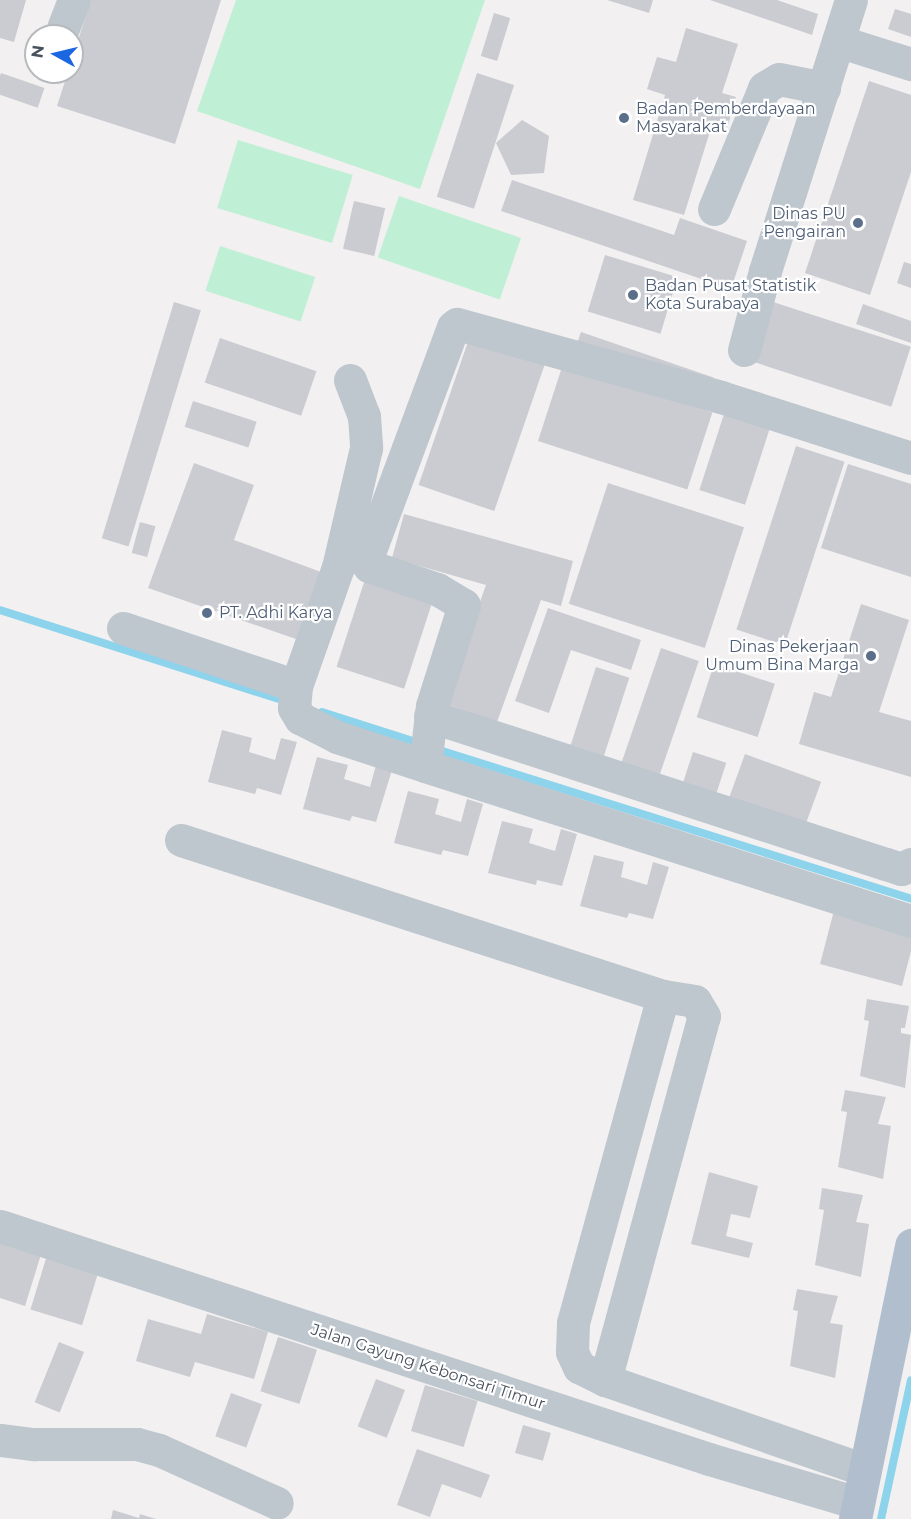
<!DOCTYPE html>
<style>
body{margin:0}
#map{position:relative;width:911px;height:1519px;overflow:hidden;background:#f2f0f0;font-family:Montserrat,sans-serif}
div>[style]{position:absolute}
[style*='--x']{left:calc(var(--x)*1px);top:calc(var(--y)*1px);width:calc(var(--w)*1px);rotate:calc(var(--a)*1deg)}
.green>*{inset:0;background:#bfefd4;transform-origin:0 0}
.stream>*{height:8px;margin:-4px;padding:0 4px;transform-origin:4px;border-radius:4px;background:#8dd3eb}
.building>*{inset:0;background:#caccd2;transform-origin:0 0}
.minor>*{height:33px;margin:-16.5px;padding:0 16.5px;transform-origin:16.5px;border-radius:16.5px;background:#bec6ce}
.major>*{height:33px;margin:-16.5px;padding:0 16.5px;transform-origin:16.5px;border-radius:16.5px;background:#b0bece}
.dots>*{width:16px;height:16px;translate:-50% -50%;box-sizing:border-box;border:3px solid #fff;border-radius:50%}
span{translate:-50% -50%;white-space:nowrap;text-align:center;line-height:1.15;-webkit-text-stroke:4.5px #fff;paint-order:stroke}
.service-label{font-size:16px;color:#4e5e75}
.left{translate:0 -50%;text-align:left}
.right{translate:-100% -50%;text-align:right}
.street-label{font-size:16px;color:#48525d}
.north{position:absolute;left:24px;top:24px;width:60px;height:60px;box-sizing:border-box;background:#fff;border:2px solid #b6babe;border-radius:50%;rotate:278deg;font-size:16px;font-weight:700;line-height:24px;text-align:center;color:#48525d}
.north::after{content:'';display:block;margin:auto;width:21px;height:27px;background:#1b67e1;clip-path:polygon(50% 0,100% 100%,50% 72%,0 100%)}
</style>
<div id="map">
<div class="green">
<div style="clip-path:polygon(236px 0,485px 0,420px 189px,197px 111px)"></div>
<div style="left:238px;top:140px;width:120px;height:71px;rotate:17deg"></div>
<div style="left:399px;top:196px;width:129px;height:65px;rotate:19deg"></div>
<div style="left:220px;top:246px;width:100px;height:47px;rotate:18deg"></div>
</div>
<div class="stream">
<div style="--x:0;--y:610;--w:296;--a:17.7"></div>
<div style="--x:322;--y:712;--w:102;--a:17.7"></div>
<div style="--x:436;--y:749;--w:498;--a:17.5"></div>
<div style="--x:881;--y:1519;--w:142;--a:-77.8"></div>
</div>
<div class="building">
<div style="clip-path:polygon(0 0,26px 0,14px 42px,0 38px)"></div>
<div style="clip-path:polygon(91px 0,221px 0,175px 144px,57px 106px,68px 72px,72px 72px,72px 59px)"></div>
<div style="clip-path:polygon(607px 0,653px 0,649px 13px)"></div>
<div style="clip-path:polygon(710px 0,777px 0,818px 14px,812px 35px)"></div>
<div style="clip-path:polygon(895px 9px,911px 14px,911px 37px,888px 29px)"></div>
<div style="left:494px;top:13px;width:17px;height:45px;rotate:17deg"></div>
<div style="clip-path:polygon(686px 28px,738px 44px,722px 93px,736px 97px,726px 132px,711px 128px,684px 215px,633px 200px,665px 95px,647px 89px,657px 57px,676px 62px)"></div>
<div style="left:1px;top:73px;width:46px;height:21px;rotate:19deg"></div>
<div style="left:477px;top:73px;width:39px;height:130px;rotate:18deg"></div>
<div style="clip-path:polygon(869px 81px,911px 95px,911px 172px,870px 295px,805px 273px)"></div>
<div style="clip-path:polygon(522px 120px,549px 136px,544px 173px,511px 175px,496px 143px)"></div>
<div style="clip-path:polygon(512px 180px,674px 235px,680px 218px,747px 241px,731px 289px,501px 211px)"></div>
<div style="left:354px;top:201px;width:32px;height:49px;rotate:13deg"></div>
<div style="left:605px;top:255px;width:76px;height:59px;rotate:17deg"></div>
<div style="clip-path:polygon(904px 262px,911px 264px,911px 288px,897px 283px)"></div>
<div style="left:770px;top:301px;width:148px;height:63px;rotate:18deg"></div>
<div style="left:174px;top:302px;width:28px;height:247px;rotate:17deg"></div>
<div style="clip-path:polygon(863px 304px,911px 321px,911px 343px,856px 324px)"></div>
<div style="left:472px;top:330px;width:80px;height:164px;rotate:19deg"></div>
<div style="left:581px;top:332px;width:140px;height:14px;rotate:19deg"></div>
<div style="left:220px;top:338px;width:102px;height:47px;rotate:19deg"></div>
<div style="left:563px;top:364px;width:157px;height:81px;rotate:18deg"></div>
<div style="left:193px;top:401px;width:67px;height:27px;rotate:18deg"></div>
<div style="left:725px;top:411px;width:48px;height:83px;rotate:18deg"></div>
<div style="left:796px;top:446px;width:51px;height:193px;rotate:18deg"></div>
<div style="clip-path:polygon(194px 463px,254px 485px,234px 540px,321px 572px,296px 639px,148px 588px)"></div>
<div style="clip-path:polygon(848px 464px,911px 484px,911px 577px,821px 548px)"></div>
<div style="left:608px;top:483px;width:143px;height:127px;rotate:18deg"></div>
<div style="clip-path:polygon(404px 514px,573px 561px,561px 606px,541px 600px,497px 722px,444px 703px,486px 585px,392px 558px)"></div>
<div style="left:140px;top:522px;width:16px;height:32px;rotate:15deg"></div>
<div style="left:369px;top:567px;width:71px;height:105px;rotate:18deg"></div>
<div style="clip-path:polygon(861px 604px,909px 620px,879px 712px,911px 721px,911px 777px,799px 744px,814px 692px,831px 697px)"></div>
<div style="clip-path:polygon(548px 608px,641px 640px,631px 670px,571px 650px,549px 713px,515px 701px)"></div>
<div style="left:661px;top:648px;width:40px;height:127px;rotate:19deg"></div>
<div style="left:714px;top:664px;width:64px;height:56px;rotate:18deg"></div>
<div style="left:596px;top:667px;width:35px;height:82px;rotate:18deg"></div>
<div style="clip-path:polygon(222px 730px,252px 738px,249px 752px,275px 760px,281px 738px,297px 742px,281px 795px,257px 788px,255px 794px,208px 782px)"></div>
<div style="left:693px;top:752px;width:35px;height:33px;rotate:18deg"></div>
<div style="left:745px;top:754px;width:81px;height:46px;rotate:20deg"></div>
<div style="clip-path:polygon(317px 757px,348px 765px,344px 779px,370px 787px,376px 765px,392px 770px,376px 822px,352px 816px,350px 821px,303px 809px)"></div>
<div style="clip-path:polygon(408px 791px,439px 799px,435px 814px,461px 822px,467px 799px,483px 804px,468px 856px,443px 850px,441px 855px,394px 843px)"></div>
<div style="clip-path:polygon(502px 821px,533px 829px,529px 843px,555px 851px,561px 829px,577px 834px,562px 886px,537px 880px,536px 885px,488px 873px)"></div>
<div style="clip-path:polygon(594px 855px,624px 862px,621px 877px,647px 885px,653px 862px,669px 867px,653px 919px,629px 913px,627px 918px,580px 906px)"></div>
<div style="clip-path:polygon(836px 903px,911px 923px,911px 951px,902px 986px,820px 964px)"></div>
<div style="clip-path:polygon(867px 999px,909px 1006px,905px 1028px,901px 1028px,901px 1033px,911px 1035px,905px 1088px,860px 1076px,869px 1021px,864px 1020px)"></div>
<div style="clip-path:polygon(845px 1090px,886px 1097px,878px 1124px,891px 1126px,883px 1179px,838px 1167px,847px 1112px,841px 1111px)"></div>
<div style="clip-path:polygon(709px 1172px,758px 1186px,750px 1218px,731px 1214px,726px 1236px,753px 1243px,749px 1258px,691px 1244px)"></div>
<div style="clip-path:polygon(822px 1188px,863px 1195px,856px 1222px,869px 1224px,861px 1277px,815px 1265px,824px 1210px,819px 1209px)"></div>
<div style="clip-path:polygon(0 1234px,43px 1248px,25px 1306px,0 1298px)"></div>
<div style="left:48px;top:1252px;width:54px;height:60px;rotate:17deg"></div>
<div style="clip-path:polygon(797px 1289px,838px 1296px,830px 1323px,843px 1325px,835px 1378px,790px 1366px,798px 1311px,793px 1310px)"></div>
<div style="clip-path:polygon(207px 1314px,268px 1332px,254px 1379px,195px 1362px,190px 1377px,136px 1361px,148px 1319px,201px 1334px)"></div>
<div style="left:278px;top:1337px;width:41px;height:57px;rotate:18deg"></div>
<div style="left:59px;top:1342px;width:27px;height:65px;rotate:22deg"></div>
<div style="left:376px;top:1379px;width:31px;height:51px;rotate:21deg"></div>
<div style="left:425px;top:1385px;width:55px;height:48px;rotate:17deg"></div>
<div style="left:231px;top:1393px;width:33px;height:46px;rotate:20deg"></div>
<div style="left:523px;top:1425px;width:29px;height:29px;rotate:16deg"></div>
<div style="clip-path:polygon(417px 1449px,490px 1475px,481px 1498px,442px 1484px,430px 1517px,397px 1505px)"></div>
<div style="clip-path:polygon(113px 1510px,139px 1518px,140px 1514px,156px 1519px,111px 1519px)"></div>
</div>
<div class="minor">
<div style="--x:60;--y:36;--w:39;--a:-69"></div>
<div style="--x:838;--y:41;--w:77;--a:17.5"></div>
<div style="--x:714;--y:209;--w:131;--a:-67.5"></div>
<div style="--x:764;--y:88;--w:17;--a:-31"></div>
<div style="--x:779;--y:79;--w:46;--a:11.3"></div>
<div style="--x:744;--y:350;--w:82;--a:-75.1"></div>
<div style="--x:765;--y:271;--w:284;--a:-72.4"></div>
<div style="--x:350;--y:380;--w:39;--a:69"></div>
<div style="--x:364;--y:416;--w:32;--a:86"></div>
<div style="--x:366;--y:448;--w:122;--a:103.2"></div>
<div style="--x:338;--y:567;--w:126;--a:109.4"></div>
<div style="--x:296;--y:686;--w:22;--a:95"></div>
<div style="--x:294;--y:708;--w:12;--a:59"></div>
<div style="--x:300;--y:718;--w:42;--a:27.2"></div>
<div style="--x:337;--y:737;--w:93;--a:18.2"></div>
<div style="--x:911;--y:458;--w:200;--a:-162.2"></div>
<div style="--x:721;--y:397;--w:274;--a:-164.5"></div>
<div style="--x:457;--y:324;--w:5;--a:143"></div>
<div style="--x:453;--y:327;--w:250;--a:110.4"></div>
<div style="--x:366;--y:561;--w:6;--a:59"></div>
<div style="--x:369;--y:566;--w:72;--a:18.7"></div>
<div style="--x:437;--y:589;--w:31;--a:31"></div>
<div style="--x:464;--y:605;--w:106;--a:107.6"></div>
<div style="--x:432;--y:706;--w:60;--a:96.7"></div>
<div style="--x:425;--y:766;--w:510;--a:17.69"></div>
<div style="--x:123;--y:628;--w:182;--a:18.5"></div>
<div style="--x:430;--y:716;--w:479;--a:18"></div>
<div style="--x:886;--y:864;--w:16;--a:18"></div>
<div style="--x:901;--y:869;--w:11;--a:-27"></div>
<div style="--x:181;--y:840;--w:507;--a:17.93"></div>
<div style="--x:663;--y:996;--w:339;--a:105.4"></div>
<div style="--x:573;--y:1323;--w:29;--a:92"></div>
<div style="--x:572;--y:1352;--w:17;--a:65"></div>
<div style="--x:579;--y:1367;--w:29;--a:27"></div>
<div style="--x:605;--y:1380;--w:275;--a:19.1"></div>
<div style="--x:0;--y:1226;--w:746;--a:18.19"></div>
<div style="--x:709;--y:1459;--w:155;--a:16.5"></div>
<div style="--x:605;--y:1380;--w:377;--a:-74.8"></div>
<div style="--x:704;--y:1016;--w:17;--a:-121"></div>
<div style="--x:695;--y:1001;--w:32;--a:-171"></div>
<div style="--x:0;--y:1440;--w:35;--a:7"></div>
<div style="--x:35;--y:1444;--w:102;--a:0"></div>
<div style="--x:137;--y:1444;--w:23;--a:15"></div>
<div style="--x:159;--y:1450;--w:129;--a:24.2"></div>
</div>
<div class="major">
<div style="--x:855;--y:1519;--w:280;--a:-78.4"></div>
</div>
<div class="dots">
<div style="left:624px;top:118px;background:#5c6f8a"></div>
<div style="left:858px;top:223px;background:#5c6f8a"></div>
<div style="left:633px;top:295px;background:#5c6f8a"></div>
<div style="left:207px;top:613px;background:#5c6f8a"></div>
<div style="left:871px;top:656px;background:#5c6f8a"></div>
</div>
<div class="service-label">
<span class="left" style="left:636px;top:118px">Badan Pemberdayaan<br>Masyarakat</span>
<span class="right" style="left:846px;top:223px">Dinas PU<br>Pengairan</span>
<span class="left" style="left:645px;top:295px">Badan Pusat Statistik<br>Kota Surabaya</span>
<span class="left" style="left:219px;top:613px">PT. Adhi Karya</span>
<span class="right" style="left:859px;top:656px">Dinas Pekerjaan<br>Umum Bina Marga</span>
</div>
<div class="street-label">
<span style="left:428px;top:1367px;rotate:18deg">Jalan Gayung Kebonsari Timur</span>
</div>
<div class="north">N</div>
</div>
